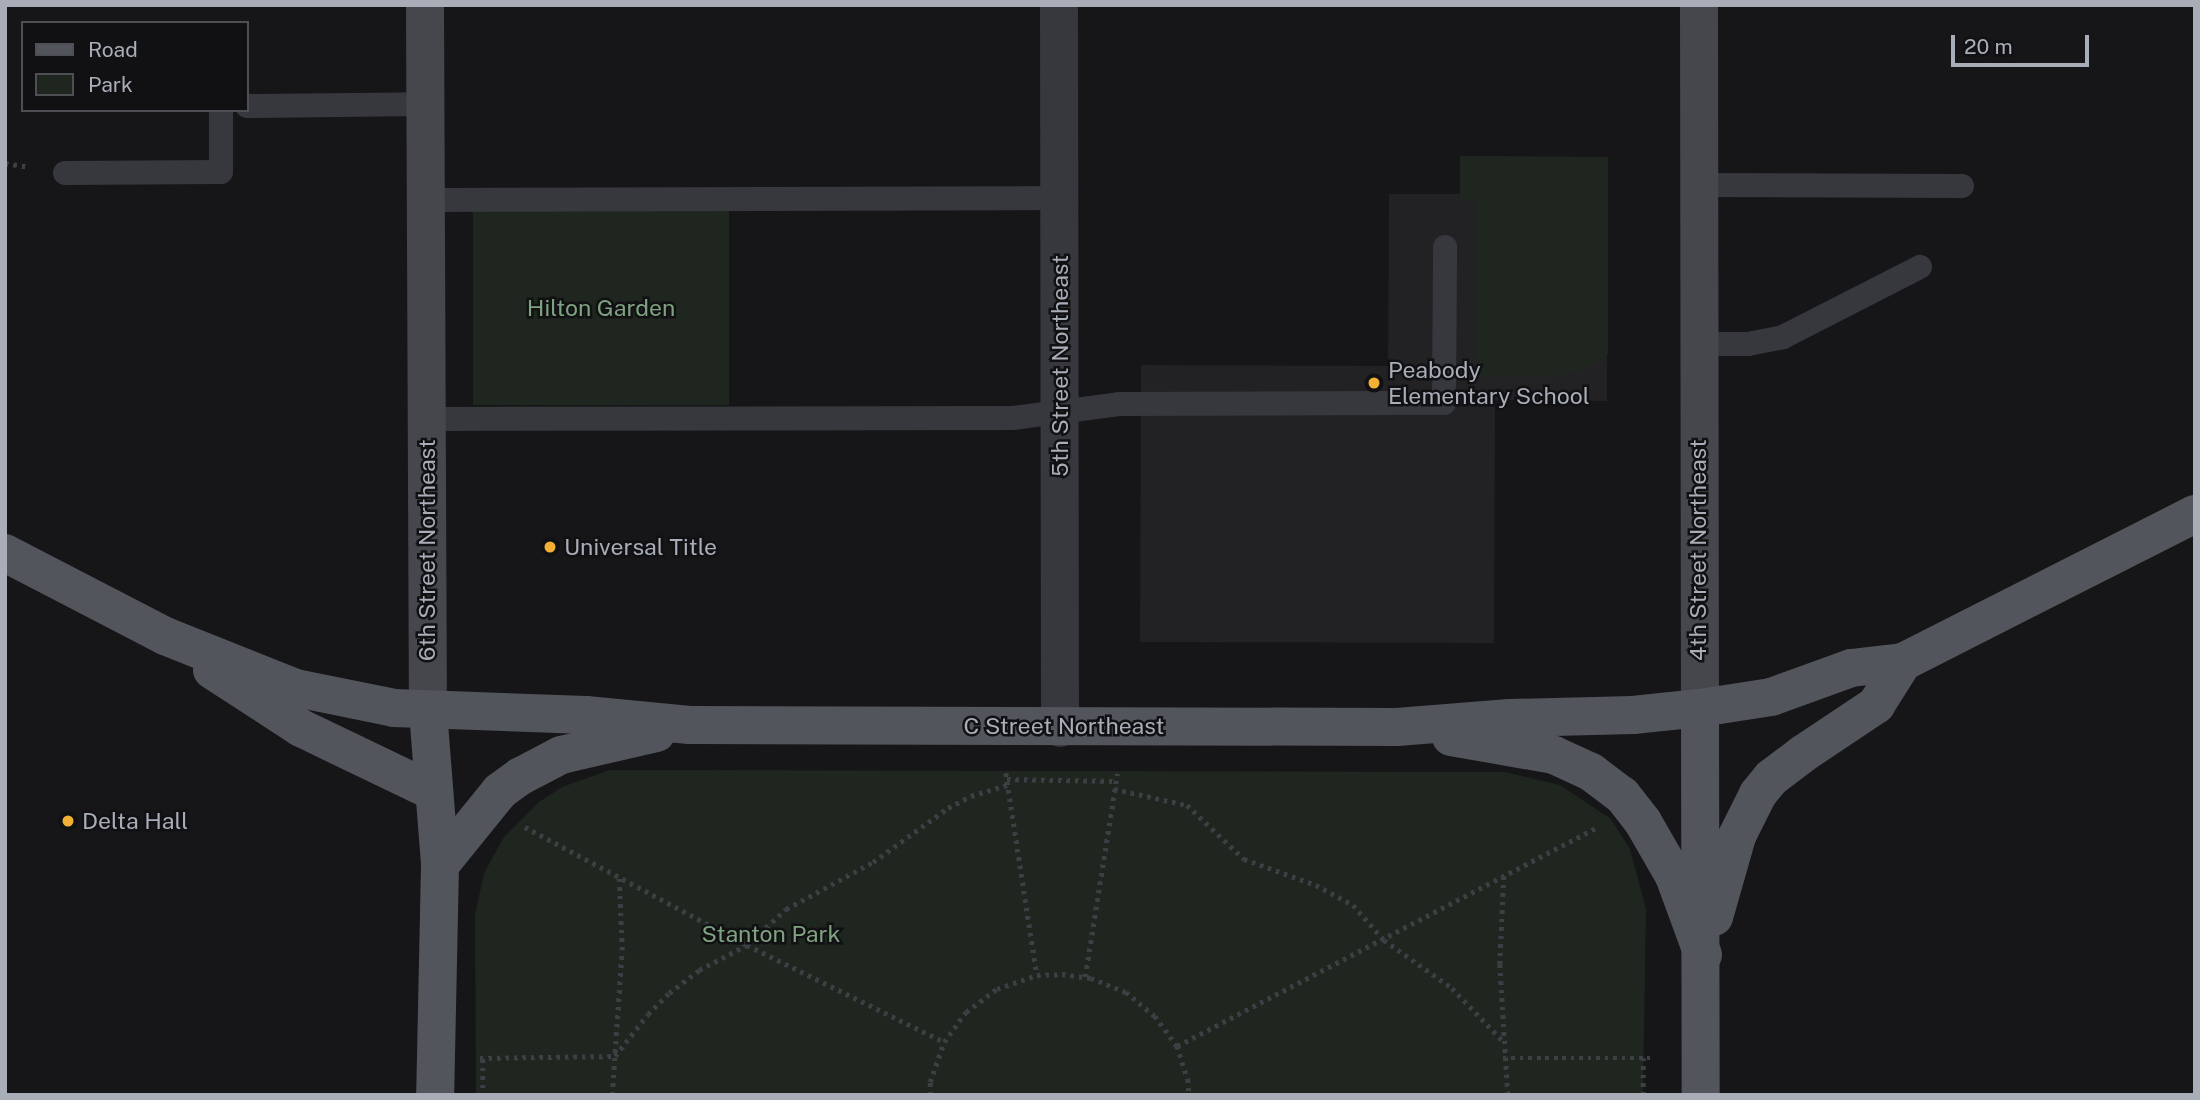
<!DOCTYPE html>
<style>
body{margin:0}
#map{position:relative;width:2200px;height:1100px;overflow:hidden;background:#161618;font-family:"Public Sans",sans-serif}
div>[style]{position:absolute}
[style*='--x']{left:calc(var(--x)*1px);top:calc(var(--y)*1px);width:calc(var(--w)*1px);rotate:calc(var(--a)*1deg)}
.built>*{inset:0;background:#222225}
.green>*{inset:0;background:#1e261f;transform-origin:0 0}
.path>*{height:4.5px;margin-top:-2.25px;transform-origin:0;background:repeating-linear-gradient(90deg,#3d3f44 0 3.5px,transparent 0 8.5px)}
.service>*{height:24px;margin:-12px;padding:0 12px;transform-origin:12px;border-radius:12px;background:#37383d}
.minor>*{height:38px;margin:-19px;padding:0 19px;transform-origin:19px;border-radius:19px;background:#37383d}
.secondary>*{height:38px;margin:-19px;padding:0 19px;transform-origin:19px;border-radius:19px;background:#45474d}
.primary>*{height:38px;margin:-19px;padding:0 19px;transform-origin:19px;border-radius:19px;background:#53555c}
.dots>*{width:19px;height:19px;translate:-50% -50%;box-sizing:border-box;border:4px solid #111113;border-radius:50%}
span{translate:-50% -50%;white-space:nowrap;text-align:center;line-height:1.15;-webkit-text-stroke:5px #111113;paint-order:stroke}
.park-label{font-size:23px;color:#7fa381}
.street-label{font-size:23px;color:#a8adb8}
.poi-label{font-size:23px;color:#a8adb8}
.left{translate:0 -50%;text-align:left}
.frame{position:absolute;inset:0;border:7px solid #a8adb8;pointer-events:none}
.legend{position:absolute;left:21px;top:21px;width:228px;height:91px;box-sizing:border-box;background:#111113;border:2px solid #4d4f55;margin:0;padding:9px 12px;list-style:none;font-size:21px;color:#a8adb8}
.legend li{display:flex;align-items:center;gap:14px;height:35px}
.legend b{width:35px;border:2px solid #4d4f55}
.scale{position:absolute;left:1951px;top:35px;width:138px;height:32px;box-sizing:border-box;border:4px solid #a8adb8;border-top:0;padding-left:9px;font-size:21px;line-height:24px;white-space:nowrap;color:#a8adb8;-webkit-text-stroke:5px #111113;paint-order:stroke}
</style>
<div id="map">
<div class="built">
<div style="clip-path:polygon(1460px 156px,1608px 157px,1607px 401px,1495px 400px,1494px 643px,1140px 642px,1141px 365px,1388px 366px,1389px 194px,1460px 194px)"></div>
</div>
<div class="green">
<div style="clip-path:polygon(1460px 156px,1608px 157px,1608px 354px,1585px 369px,1552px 377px,1476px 377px,1477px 200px,1460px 199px)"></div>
<div style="left:729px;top:210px;width:195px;height:256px;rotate:90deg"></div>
<div style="clip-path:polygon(610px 770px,1505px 772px,1560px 785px,1611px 819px,1630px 849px,1646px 909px,1643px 1095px,476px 1095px,475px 915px,484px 873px,504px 837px,539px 802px,562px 787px)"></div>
</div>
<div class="path">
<div style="--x:5;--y:163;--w:24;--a:9"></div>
<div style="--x:1006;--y:773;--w:204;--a:81.3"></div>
<div style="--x:1007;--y:779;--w:109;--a:1.1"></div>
<div style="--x:1114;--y:789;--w:75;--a:12.4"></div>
<div style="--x:1187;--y:805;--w:79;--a:43.5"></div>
<div style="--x:1244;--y:859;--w:77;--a:19.9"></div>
<div style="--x:1316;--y:885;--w:42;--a:28.4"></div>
<div style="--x:1353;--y:905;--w:47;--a:48.5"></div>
<div style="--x:1384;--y:940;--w:83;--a:35.2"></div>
<div style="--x:1452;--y:988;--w:75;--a:46.1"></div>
<div style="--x:525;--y:827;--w:251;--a:28"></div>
<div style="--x:747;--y:945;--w:220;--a:26.2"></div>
<div style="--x:1504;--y:876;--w:88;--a:92.6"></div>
<div style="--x:1500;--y:964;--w:131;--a:86.5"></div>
<div style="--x:1085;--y:977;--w:206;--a:-81"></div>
<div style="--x:1177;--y:1046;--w:471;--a:-27.5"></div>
<div style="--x:480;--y:1058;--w:135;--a:-0.8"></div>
<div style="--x:615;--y:1056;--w:53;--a:-51.8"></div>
<div style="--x:648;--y:1014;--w:30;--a:-45"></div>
<div style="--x:669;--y:993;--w:38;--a:-37"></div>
<div style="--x:699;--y:970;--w:54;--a:-27.5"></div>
<div style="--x:747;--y:945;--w:53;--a:-42.7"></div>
<div style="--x:786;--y:909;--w:99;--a:-28.4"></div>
<div style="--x:873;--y:862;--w:92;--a:-35.8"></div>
<div style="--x:948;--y:808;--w:26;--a:-28"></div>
<div style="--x:971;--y:796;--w:38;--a:-17"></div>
<div style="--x:1503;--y:1058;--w:147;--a:0"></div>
<div style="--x:483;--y:1059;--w:36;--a:90"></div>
<div style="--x:612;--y:1095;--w:145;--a:-86.1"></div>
<div style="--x:622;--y:950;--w:72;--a:-92.4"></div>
<div style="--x:930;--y:1095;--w:13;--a:-90"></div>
<div style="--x:930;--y:1082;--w:42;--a:-70.7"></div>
<div style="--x:944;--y:1042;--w:37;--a:-54"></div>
<div style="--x:966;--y:1012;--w:39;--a:-37"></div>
<div style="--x:997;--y:989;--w:42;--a:-19.3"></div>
<div style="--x:1037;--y:975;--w:25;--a:-2"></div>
<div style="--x:1062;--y:974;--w:29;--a:8"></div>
<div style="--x:1091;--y:978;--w:38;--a:22"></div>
<div style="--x:1126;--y:992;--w:38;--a:40"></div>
<div style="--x:1155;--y:1016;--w:37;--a:54"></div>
<div style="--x:1177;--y:1046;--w:35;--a:72"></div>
<div style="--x:1188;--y:1079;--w:16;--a:86"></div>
<div style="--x:1643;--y:1095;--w:37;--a:-90"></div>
</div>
<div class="service">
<div style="--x:247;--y:106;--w:179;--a:-0.6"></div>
<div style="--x:65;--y:173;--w:156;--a:-0.4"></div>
<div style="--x:221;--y:172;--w:62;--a:-90"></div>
<div style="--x:1699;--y:185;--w:263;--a:0.2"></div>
<div style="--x:426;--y:200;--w:634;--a:-0.18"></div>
<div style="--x:1698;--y:344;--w:50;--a:0"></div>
<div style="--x:1748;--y:344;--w:36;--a:-11"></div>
<div style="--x:1783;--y:337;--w:154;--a:-27.1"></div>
<div style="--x:427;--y:419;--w:586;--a:-0.1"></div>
<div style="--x:1013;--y:418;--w:107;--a:-7.5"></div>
<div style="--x:1119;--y:404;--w:325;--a:-0.2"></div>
<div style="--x:1444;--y:403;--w:156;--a:-89.6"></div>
</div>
<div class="minor">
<div style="--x:1059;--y:5;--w:723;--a:89.92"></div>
</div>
<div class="secondary">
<div style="--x:425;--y:5;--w:706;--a:89.76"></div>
<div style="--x:1699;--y:5;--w:703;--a:89.92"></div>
</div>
<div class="primary">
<div style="--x:5;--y:553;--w:180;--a:27.4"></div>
<div style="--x:165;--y:636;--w:141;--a:21.7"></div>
<div style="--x:296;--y:688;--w:100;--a:11.5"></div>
<div style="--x:394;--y:708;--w:192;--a:2.1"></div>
<div style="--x:586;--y:715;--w:104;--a:5.5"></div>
<div style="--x:690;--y:725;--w:707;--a:0.16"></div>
<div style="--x:1397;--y:727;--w:113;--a:-4.6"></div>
<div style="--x:1510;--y:718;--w:123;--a:-1.4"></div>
<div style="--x:1633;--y:715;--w:67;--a:-6"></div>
<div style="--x:1700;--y:708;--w:72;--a:-8.8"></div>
<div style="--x:1771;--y:697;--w:85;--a:-19.9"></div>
<div style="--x:1851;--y:668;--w:52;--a:-6.6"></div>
<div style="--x:1903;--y:662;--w:327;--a:-26.9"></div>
<div style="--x:212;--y:670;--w:106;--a:33.1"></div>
<div style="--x:301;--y:728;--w:148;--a:25.7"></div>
<div style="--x:1700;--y:708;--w:387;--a:89.9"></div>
<div style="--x:428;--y:711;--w:154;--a:85.5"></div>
<div style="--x:440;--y:865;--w:230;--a:91.2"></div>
<div style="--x:1451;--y:737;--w:105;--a:9.9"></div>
<div style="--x:1554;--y:755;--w:41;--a:24.7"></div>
<div style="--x:1591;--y:772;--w:39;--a:37"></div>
<div style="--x:1622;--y:795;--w:34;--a:52"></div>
<div style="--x:1643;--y:822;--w:62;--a:60.1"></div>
<div style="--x:1674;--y:876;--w:84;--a:69.8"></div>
<div style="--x:440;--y:865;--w:95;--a:-51"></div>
<div style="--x:500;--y:791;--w:26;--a:-36"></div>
<div style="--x:521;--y:776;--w:45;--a:-27.7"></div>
<div style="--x:561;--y:755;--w:98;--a:-13"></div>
<div style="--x:1714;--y:917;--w:84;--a:-74.1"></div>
<div style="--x:1737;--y:836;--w:47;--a:-63.4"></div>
<div style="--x:1758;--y:794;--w:21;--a:-51"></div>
<div style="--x:1771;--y:778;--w:41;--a:-37.1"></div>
<div style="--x:1804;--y:753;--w:87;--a:-33.7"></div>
<div style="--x:1876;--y:705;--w:51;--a:-57.9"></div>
</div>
<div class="dots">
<div style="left:1374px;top:383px;background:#f2b134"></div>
<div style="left:550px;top:547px;background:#f2b134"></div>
<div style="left:68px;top:821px;background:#f2b134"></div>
</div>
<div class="park-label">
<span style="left:601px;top:308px">Hilton Garden</span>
<span style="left:771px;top:934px">Stanton Park</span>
</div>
<div class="street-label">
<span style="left:1060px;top:366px;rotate:-90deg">5th Street Northeast</span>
<span style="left:427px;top:550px;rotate:-90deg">6th Street Northeast</span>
<span style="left:1698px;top:550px;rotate:-90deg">4th Street Northeast</span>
<span style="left:1064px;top:726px">C Street Northeast</span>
</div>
<div class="poi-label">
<span class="left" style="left:1388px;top:383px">Peabody<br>Elementary School</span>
<span class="left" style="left:564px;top:547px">Universal Title</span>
<span class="left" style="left:82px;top:821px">Delta Hall</span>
</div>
<div class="frame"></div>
<ul class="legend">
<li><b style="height:9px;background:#53555c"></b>Road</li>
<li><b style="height:19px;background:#1e261f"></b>Park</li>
</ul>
<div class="scale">20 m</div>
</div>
